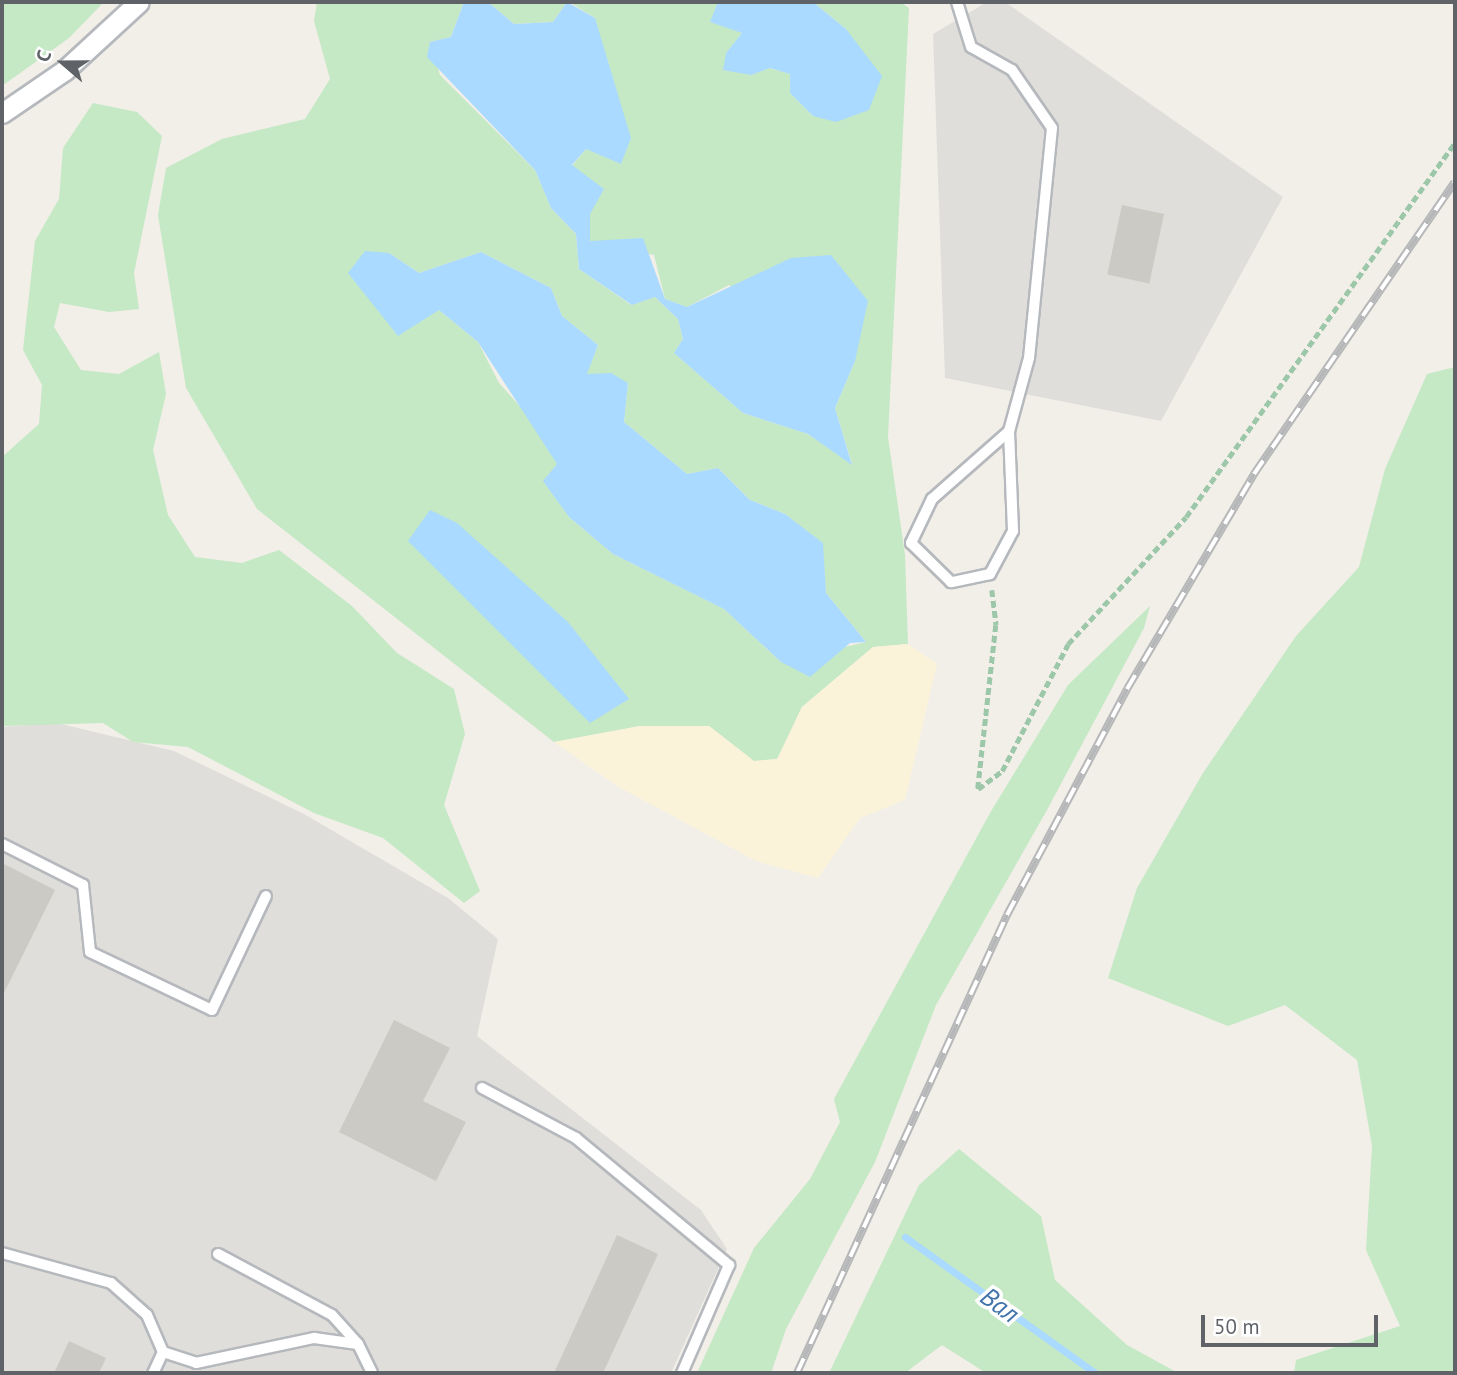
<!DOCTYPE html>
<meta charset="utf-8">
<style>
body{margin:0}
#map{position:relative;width:1457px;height:1375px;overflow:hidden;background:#f1efe8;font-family:"PT Sans",sans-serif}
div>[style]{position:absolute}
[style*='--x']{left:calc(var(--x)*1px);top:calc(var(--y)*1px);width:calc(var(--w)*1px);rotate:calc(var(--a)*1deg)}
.industrial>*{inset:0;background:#e0deda}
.green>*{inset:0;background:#c5e8c5}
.sand>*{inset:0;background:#fbf3d9}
.water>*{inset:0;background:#aadaff}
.stream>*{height:7px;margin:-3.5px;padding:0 3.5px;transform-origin:3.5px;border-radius:3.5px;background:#aadaff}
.building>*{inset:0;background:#cccac5;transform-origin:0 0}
.path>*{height:4.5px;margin-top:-2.25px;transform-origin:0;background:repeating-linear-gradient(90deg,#9cc7a9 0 7px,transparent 0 10.5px)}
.roads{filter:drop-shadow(2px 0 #b5b8bc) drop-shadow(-2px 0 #b5b8bc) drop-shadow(0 2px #b5b8bc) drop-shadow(0 -2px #b5b8bc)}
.service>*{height:10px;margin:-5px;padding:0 5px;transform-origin:5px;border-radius:5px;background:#fff}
.minor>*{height:19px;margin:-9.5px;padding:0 9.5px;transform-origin:9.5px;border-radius:9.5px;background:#fff}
.rail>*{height:8px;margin-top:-4px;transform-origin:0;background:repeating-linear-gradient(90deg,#fff 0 16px,#b6b7b8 0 32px);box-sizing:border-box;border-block:2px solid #b6b7b8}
span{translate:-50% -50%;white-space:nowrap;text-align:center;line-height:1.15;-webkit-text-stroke:7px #fff;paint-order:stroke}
.water-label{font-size:26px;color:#4174aa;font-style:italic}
.frame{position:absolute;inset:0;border:4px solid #5f6368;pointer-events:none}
.north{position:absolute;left:28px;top:28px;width:70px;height:70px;-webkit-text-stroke:5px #fff;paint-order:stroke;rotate:290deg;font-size:19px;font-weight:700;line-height:28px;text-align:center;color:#5f6368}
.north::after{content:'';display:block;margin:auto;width:24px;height:32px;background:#5f6368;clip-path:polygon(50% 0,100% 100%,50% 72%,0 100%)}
.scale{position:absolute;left:1201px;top:1315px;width:177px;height:32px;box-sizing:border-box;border:4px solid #5f6368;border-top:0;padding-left:9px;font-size:21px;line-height:24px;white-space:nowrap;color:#5f6368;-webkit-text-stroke:5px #fff;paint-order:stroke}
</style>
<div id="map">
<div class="industrial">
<div style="clip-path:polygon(987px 2px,1005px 2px,1283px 197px,1161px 421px,945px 378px,933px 34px)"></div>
<div style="clip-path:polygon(57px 723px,174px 751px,304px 814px,448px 898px,498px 939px,477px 1036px,701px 1210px,727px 1249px,671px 1373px,2px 1373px,2px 727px)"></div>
</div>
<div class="green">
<div style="clip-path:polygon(2px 2px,104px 2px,69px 38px,2px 86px)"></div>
<div style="clip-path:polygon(evenodd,317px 2px,464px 2px,451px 37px,430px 42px,440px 75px,535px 170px,551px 208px,576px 234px,579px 269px,631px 305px,655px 297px,678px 319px,683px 339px,674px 353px,743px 413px,808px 434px,852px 464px,835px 408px,855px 361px,729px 285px,687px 307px,665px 299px,654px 255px,590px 241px,590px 214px,572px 166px,586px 149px,595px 18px,569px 2px,718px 2px,714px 15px,742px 33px,726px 53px,751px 75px,769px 68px,791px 74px,790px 93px,813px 116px,846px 29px,813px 2px,900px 2px,909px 8px,888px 437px,905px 555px,908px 644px,873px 647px,802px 707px,778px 759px,754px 761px,709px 726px,640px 726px,554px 742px,257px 509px,186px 388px,158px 215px,166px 168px,222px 139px,305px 119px,330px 79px,314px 21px,317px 2px,481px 252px,551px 288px,562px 316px,598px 345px,586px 375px,628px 383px,624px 422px,687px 474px,718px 468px,750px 500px,785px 514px,822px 543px,826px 593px,866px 642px,781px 662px,724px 609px,613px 554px,569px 517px,544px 481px,557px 464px,540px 429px,499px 383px,478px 342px,439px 310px,389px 253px,419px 273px,481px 252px)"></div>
<div style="clip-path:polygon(488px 2px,567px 2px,553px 22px,514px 24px)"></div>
<div style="clip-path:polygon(93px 103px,137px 112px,162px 136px,134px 273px,139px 309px,109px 312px,60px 303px,54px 327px,81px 370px,119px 374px,159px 352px,166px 394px,153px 450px,168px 515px,195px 557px,242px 563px,279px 550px,352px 606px,397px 653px,454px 689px,465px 734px,444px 805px,480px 891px,464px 903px,383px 838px,314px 813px,188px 747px,133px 742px,103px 723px,2px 726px,2px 457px,39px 424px,42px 385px,23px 350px,35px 241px,59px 199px,63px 148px)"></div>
<div style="clip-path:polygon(1455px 367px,1455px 1373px,1294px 1373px,1296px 1360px,1400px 1326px,1366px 1250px,1372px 1146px,1357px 1060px,1285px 1005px,1228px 1026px,1108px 978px,1137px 888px,1203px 773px,1296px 636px,1359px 567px,1385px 469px,1427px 374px)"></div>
<div style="clip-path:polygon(1150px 606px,1144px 628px,1047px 810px,936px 1005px,875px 1162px,786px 1329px,771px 1373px,697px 1373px,754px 1248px,810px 1179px,840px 1122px,834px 1099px,990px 813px,1068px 685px)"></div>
<div style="clip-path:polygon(959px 1149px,1041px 1216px,1055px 1280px,1127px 1345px,1178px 1373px,986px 1373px,942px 1345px,905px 1373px,829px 1373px,919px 1185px)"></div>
</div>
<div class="sand">
<div style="clip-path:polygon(908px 644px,937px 664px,905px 800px,860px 818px,818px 878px,756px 861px,619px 787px,554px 742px,640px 726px,709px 726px,754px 761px,777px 759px,802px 707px,873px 647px)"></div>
</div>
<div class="water">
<div style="clip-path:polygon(464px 2px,488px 2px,514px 24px,553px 22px,567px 2px,595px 18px,631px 138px,621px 164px,586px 149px,572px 165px,604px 189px,590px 214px,590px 241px,643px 238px,665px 299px,687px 307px,791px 258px,831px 255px,868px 301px,855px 361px,835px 408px,852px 465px,808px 434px,743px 413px,674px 353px,683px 339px,678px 319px,655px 297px,632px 305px,579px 269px,576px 234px,551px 208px,535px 170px,427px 57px,430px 42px,451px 37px)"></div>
<div style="clip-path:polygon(718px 2px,813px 2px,846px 29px,882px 76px,869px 110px,836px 122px,813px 116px,790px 93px,790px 74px,770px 68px,751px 75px,723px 70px,726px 53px,742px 33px,710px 22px)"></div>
<div style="clip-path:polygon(365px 251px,389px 253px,419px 273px,481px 252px,551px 288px,562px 316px,598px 345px,587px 374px,611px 373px,628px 383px,624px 422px,687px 474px,718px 468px,750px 500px,785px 514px,823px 543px,826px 593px,866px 642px,850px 643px,810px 677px,781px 662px,724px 609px,613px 554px,569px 517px,543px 481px,557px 464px,478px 342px,439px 310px,398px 336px,348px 273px)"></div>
<div style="clip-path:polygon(430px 510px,457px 523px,568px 622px,629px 699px,590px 723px,408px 541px)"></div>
</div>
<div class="stream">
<div style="--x:905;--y:1237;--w:234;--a:35.6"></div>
</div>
<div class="building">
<div style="left:1122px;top:205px;width:43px;height:71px;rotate:12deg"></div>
<div style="clip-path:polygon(2px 863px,55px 890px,2px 997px)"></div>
<div style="clip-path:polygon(394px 1020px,450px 1048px,423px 1101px,466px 1122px,436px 1181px,339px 1132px)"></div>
<div style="clip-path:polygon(617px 1235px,658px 1254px,603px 1373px,554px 1373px)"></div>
<div style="clip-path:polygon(69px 1341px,106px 1358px,99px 1373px,54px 1373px)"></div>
</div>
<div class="path">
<div style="--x:992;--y:590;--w:35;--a:83"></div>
<div style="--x:996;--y:625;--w:165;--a:96.3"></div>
<div style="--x:978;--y:789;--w:30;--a:-37"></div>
<div style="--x:1002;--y:771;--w:143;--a:-62.5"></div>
<div style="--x:1068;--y:644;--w:173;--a:-47.1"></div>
<div style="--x:1186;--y:517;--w:461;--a:-54.3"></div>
</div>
<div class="roads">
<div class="service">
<div style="--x:957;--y:2;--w:47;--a:72.7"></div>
<div style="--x:971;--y:47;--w:47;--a:29.3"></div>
<div style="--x:1012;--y:70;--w:70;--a:55.4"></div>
<div style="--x:1052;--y:128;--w:231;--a:95.7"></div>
<div style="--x:1029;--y:358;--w:76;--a:105.3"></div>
<div style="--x:1009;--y:431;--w:100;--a:87.7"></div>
<div style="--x:1013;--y:531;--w:49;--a:118.1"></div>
<div style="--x:990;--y:574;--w:40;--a:168"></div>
<div style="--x:951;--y:582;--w:56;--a:-135.7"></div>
<div style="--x:911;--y:543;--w:49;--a:-64.5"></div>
<div style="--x:932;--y:499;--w:103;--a:-41.4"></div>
<div style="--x:2;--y:844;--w:91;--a:26.8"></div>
<div style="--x:83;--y:885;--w:67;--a:84"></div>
<div style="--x:90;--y:952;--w:135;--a:25.4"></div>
<div style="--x:212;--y:1010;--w:126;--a:-64.7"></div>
<div style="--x:482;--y:1088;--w:106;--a:28"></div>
<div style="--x:576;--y:1138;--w:199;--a:39.7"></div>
<div style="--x:729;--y:1265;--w:118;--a:113.5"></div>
<div style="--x:2;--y:1253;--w:113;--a:15.4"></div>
<div style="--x:111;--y:1283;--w:48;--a:41.6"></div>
<div style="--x:147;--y:1315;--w:40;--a:66.6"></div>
<div style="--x:163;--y:1352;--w:23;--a:115"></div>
<div style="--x:218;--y:1254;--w:129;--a:28.2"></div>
<div style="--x:332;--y:1315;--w:39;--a:48"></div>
<div style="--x:358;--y:1344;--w:32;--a:64"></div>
<div style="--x:163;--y:1352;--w:35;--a:18"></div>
<div style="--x:196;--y:1363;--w:121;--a:-12"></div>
<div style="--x:314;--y:1338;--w:44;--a:7.8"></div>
</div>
<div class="minor">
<div style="--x:2;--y:113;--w:76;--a:-34.3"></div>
<div style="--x:65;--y:70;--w:100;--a:-42.6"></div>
</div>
</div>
<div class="rail">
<div style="--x:797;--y:1373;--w:504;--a:-65.37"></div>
<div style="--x:1007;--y:915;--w:256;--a:-62"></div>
<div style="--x:1127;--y:689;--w:250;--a:-59.4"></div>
<div style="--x:1254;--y:474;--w:354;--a:-55.5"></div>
</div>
<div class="water-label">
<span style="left:1000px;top:1305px;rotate:36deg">Вал</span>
</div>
<div class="frame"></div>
<div class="north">С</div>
<div class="scale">50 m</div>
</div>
